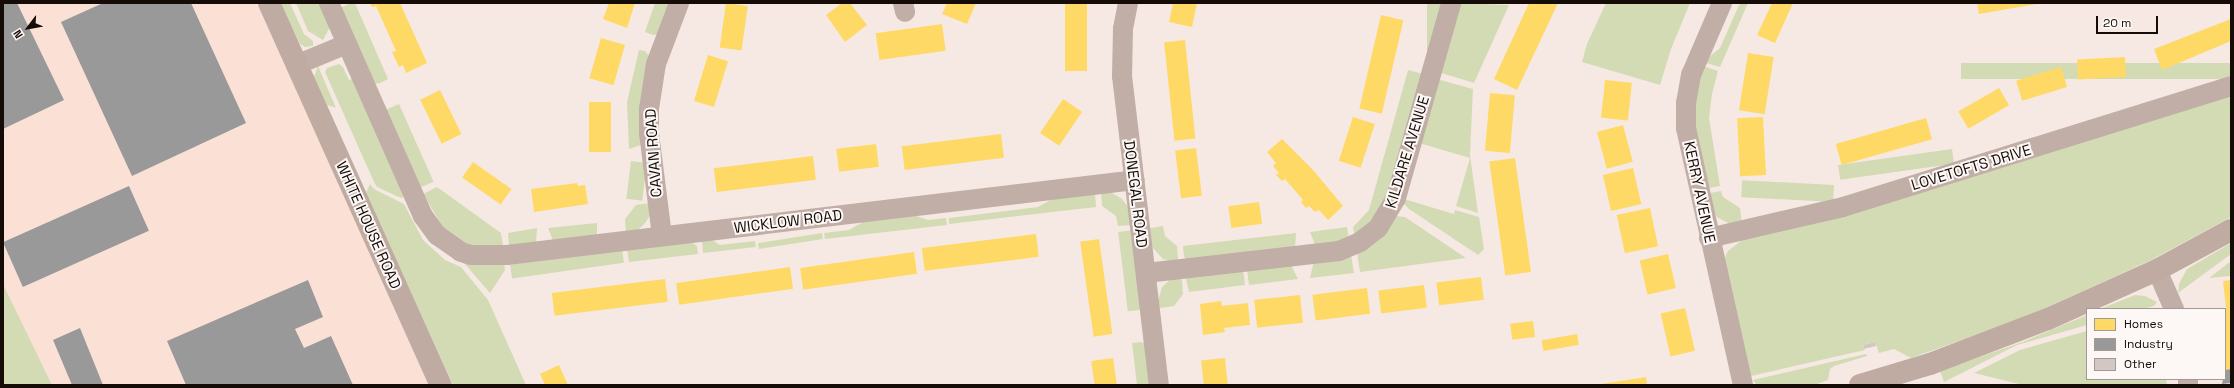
<!DOCTYPE html>
<style>
body{margin:0}
#map{position:relative;width:2234px;height:388px;overflow:hidden;background:#f6e9e3;font-family:"Space Grotesk",sans-serif}
div>[style]{position:absolute}
[style*='--x']{left:calc(var(--x)*1px);top:calc(var(--y)*1px);width:calc(var(--w)*1px);rotate:calc(var(--a)*1deg)}
.built>*{inset:0;background:#fbe1d5}
.green>*{inset:0;background:#d3dbb4;transform-origin:0 0}
.homes>*{inset:0;background:#ffd966;transform-origin:0 0}
.industry>*{inset:0;background:#999;transform-origin:0 0}
.building>*{inset:0;background:#d3c7c3;transform-origin:0 0}
.street>*{height:20px;margin:-10px;padding:0 10px;transform-origin:10px;border-radius:10px;background:#c1aea7}
.secondary>*{height:22px;margin:-11px;padding:0 11px;transform-origin:11px;border-radius:11px;background:#c0aba3}
span{translate:-50% -50%;white-space:nowrap;text-align:center;line-height:1.15;-webkit-text-stroke:4px #fdf7f5;paint-order:stroke}
.street-label{font-size:15px;color:#150c07}
.frame{position:absolute;inset:0;border:4px solid #150c07;pointer-events:none}
.legend{position:absolute;left:2086px;top:308px;width:140px;height:72px;box-sizing:border-box;background:#fdf7f5;border:1px solid #a09996;margin:0;padding:5px 7px;list-style:none;font-size:12px;color:#150c07}
.legend li{display:flex;align-items:center;gap:8px;height:20px}
.legend b{width:20px;border:1px solid #a09996}
.north{position:absolute;left:8px;top:8px;width:40px;height:40px;-webkit-text-stroke:3px #fdf7f5;paint-order:stroke;rotate:238deg;font-size:11px;font-weight:700;line-height:16px;text-align:center;color:#150c07}
.north::after{content:'';display:block;margin:auto;width:14px;height:18px;background:#150c07;clip-path:polygon(50% 0,100% 100%,50% 72%,0 100%)}
.scale{position:absolute;left:2096px;top:16px;width:62px;height:18px;box-sizing:border-box;border:2px solid #150c07;border-top:0;padding-left:5px;font-size:12px;line-height:14px;white-space:nowrap;color:#150c07;-webkit-text-stroke:3px #fdf7f5;paint-order:stroke}
</style>
<div id="map">
<div class="built">
<div style="clip-path:polygon(3px 3px,269px 3px,441px 385px,52px 385px,3px 284px)"></div>
</div>
<div class="green">
<div style="clip-path:polygon(280px 3px,290px 3px,304px 34px,313px 41px,313px 46px,305px 47px,300px 44px)"></div>
<div style="clip-path:polygon(296px 3px,322px 3px,333px 29px,329px 29px,323px 40px,308px 31px)"></div>
<div style="clip-path:polygon(351px 3px,355px 3px,388px 79px,380px 83px,373px 84px,340px 8px)"></div>
<div style="clip-path:polygon(655px 3px,672px 3px,660px 34px,653px 35px,645px 32px)"></div>
<div style="left:1427px;top:3px;width:17px;height:64px"></div>
<div style="clip-path:polygon(1458px 3px,1509px 5px,1474px 83px,1438px 72px)"></div>
<div style="clip-path:polygon(1606px 3px,1690px 3px,1671px 49px,1660px 85px,1582px 62px,1587px 44px)"></div>
<div style="clip-path:polygon(1740px 3px,1748px 3px,1720px 67px,1703px 62px,1720px 48px)"></div>
<div style="clip-path:polygon(639px 50px,645px 51px,651px 58px,644px 144px,629px 149px,627px 102px)"></div>
<div style="left:2231px;top:63px;width:16px;height:270px;rotate:90deg"></div>
<div style="clip-path:polygon(339px 64px,343px 67px,349px 80px,355px 78px,406px 196px,401px 198px,377px 187px,374px 182px,325px 72px,327px 68px)"></div>
<div style="clip-path:polygon(318px 66px,336px 108px,327px 105px,314px 77px)"></div>
<div style="clip-path:polygon(1703px 66px,1718px 71px,1712px 94px,1709px 118px,1720px 186px,1709px 188px,1697px 150px,1694px 101px)"></div>
<div style="clip-path:polygon(1408px 70px,1423px 74px,1384px 207px,1355px 237px,1353px 227px,1369px 210px)"></div>
<div style="clip-path:polygon(1437px 79px,1473px 89px,1470px 155px,1478px 213px,1456px 206px,1470px 158px,1419px 143px)"></div>
<div style="clip-path:polygon(2231px 93px,2231px 217px,2151px 260px,2026px 317px,1911px 358px,1894px 349px,1879px 353px,1875px 342px,1863px 345px,1865px 350px,1751px 376px,1724px 260px,1728px 251px,1742px 240px)"></div>
<div style="left:399px;top:104px;width:85px;height:15px;rotate:66deg"></div>
<div style="left:1952px;top:149px;width:15px;height:115px;rotate:82deg"></div>
<div style="left:631px;top:161px;width:16px;height:38px;rotate:7deg"></div>
<div style="clip-path:polygon(370px 184px,374px 189px,404px 204px,423px 240px,445px 260px,461px 267px,488px 300px,526px 385px,453px 385px,366px 193px)"></div>
<div style="left:1834px;top:185px;width:17px;height:92px;rotate:93deg"></div>
<div style="clip-path:polygon(437px 187px,501px 233px,503px 245px,500px 248px,485px 249px,464px 243px,444px 229px,423px 194px)"></div>
<div style="clip-path:polygon(1101px 191px,1112px 193px,1122px 199px,1129px 208px,1133px 225px,1118px 226px,1116px 216px,1102px 206px)"></div>
<div style="clip-path:polygon(1721px 191px,1723px 197px,1740px 208px,1742px 223px,1728px 223px,1717px 217px,1712px 210px,1708px 200px,1711px 193px)"></div>
<div style="clip-path:polygon(1095px 192px,1096px 207px,949px 224px,949px 218px,1038px 207px,1056px 197px)"></div>
<div style="clip-path:polygon(1404px 199px,1454px 214px,1455px 210px,1479px 217px,1484px 249px,1478px 255px,1409px 209px,1403px 203px)"></div>
<div style="clip-path:polygon(651px 203px,651px 213px,646px 222px,638px 230px,626px 234px,625px 219px,636px 205px)"></div>
<div style="clip-path:polygon(911px 214px,928px 220px,946px 218px,947px 225px,825px 239px,824px 233px,849px 230px,868px 219px)"></div>
<div style="clip-path:polygon(1396px 216px,1405px 217px,1466px 258px,1360px 272px,1357px 253px)"></div>
<div style="clip-path:polygon(597px 223px,597px 237px,554px 243px,548px 228px)"></div>
<div style="clip-path:polygon(1163px 226px,1165px 236px,1177px 246px,1178px 258px,1176px 262px,1163px 259px,1152px 247px,1147px 233px,1151px 228px)"></div>
<div style="clip-path:polygon(1347px 227px,1349px 240px,1316px 247px,1310px 232px)"></div>
<div style="clip-path:polygon(537px 228px,536px 244px,512px 247px,509px 244px,508px 233px)"></div>
<div style="left:1134px;top:230px;width:80px;height:16px;rotate:83deg"></div>
<div style="left:822px;top:233px;width:6px;height:65px;rotate:81deg"></div>
<div style="clip-path:polygon(1296px 233px,1295px 249px,1188px 261px,1184px 257px,1183px 246px)"></div>
<div style="clip-path:polygon(709px 238px,720px 245px,755px 241px,756px 247px,703px 253px,702px 239px)"></div>
<div style="clip-path:polygon(690px 241px,697px 246px,698px 254px,629px 262px,627px 248px)"></div>
<div style="clip-path:polygon(2231px 243px,2231px 254px,2178px 293px,2179px 284px,2187px 269px)"></div>
<div style="left:622px;top:249px;width:14px;height:113px;rotate:82deg"></div>
<div style="clip-path:polygon(1351px 255px,1354px 273px,1310px 278px,1314px 261px)"></div>
<div style="clip-path:polygon(458px 256px,504px 263px,505px 270px,490px 293px)"></div>
<div style="clip-path:polygon(2231px 261px,2231px 276px,2209px 278px)"></div>
<div style="clip-path:polygon(1290px 263px,1298px 279px,1249px 285px,1247px 269px)"></div>
<div style="clip-path:polygon(1243px 269px,1245px 285px,1189px 292px,1186px 279px,1189px 275px)"></div>
<div style="clip-path:polygon(1178px 277px,1182px 280px,1183px 294px,1174px 306px,1161px 308px,1157px 305px,1162px 287px,1170px 280px)"></div>
<div style="clip-path:polygon(3px 284px,52px 385px,3px 385px)"></div>
<div style="clip-path:polygon(2135px 295px,2145px 296px,2157px 302px,2154px 306px,2143px 309px,2100px 309px)"></div>
<div style="clip-path:polygon(2087px 315px,2087px 325px,2017px 345px,1944px 382px,1940px 371px,2025px 341px)"></div>
<div style="clip-path:polygon(2087px 331px,2087px 379px,2166px 379px,2167px 385px,2023px 385px,1974px 373px,2020px 350px)"></div>
<div style="clip-path:polygon(1141px 342px,1148px 345px,1153px 385px,1137px 385px,1132px 343px)"></div>
<div style="clip-path:polygon(1866px 354px,1867px 356px,1834px 366px,1830px 369px,1828px 380px,1814px 385px,1757px 385px,1753px 380px)"></div>
</div>
<div class="homes">
<div style="clip-path:polygon(370px 3px,400px 3px,427px 63px,406px 73px,403px 65px,399px 67px,392px 52px,396px 51px,376px 6px,372px 7px)"></div>
<div style="clip-path:polygon(609px 3px,635px 3px,627px 28px,603px 19px)"></div>
<div style="left:726px;top:3px;width:22px;height:45px;rotate:8deg"></div>
<div style="clip-path:polygon(842px 3px,850px 3px,867px 25px,845px 42px,826px 15px)"></div>
<div style="clip-path:polygon(947px 3px,976px 3px,967px 24px,942px 14px)"></div>
<div style="left:1065px;top:3px;width:22px;height:68px"></div>
<div style="clip-path:polygon(1173px 3px,1197px 3px,1192px 27px,1169px 22px)"></div>
<div style="clip-path:polygon(1529px 3px,1558px 3px,1517px 90px,1494px 79px)"></div>
<div style="clip-path:polygon(1772px 3px,1793px 3px,1775px 43px,1757px 35px)"></div>
<div style="clip-path:polygon(1977px 3px,2037px 3px,2037px 4px,1979px 14px)"></div>
<div style="left:1381px;top:15px;width:23px;height:96px;rotate:13deg"></div>
<div style="clip-path:polygon(2231px 19px,2231px 41px,2162px 70px,2154px 49px)"></div>
<div style="left:942px;top:24px;width:27px;height:67px;rotate:82deg"></div>
<div style="left:601px;top:38px;width:25px;height:42px;rotate:16deg"></div>
<div style="left:1185px;top:40px;width:99px;height:21px;rotate:84deg"></div>
<div style="left:1748px;top:53px;width:26px;height:58px;rotate:9deg"></div>
<div style="left:708px;top:55px;width:21px;height:48px;rotate:17deg"></div>
<div style="left:2125px;top:57px;width:20px;height:48px;rotate:87deg"></div>
<div style="left:2061px;top:67px;width:21px;height:47px;rotate:73deg"></div>
<div style="left:1605px;top:80px;width:27px;height:38px;rotate:6deg"></div>
<div style="left:1999px;top:88px;width:20px;height:47px;rotate:60deg"></div>
<div style="left:440px;top:90px;width:49px;height:22px;rotate:64deg"></div>
<div style="left:1490px;top:93px;width:25px;height:58px;rotate:5deg"></div>
<div style="left:1063px;top:99px;width:23px;height:41px;rotate:34deg"></div>
<div style="left:589px;top:102px;width:22px;height:50px"></div>
<div style="left:1353px;top:117px;width:23px;height:46px;rotate:18deg"></div>
<div style="left:1763px;top:117px;width:58px;height:26px;rotate:87deg"></div>
<div style="left:1926px;top:118px;width:22px;height:94px;rotate:74deg"></div>
<div style="left:1623px;top:125px;width:38px;height:27px;rotate:75deg"></div>
<div style="left:1001px;top:134px;width:24px;height:100px;rotate:83deg"></div>
<div style="clip-path:polygon(1282px 139px,1314px 171px,1343px 206px,1328px 220px,1319px 210px,1315px 212px,1309px 206px,1306px 208px,1301px 202px,1303px 200px,1285px 179px,1282px 181px,1276px 175px,1279px 173px,1273px 166px,1276px 163px,1267px 152px)"></div>
<div style="left:876px;top:144px;width:23px;height:40px;rotate:83deg"></div>
<div style="left:1196px;top:148px;width:48px;height:21px;rotate:83deg"></div>
<div style="left:813px;top:156px;width:24px;height:100px;rotate:83deg"></div>
<div style="left:1515px;top:158px;width:115px;height:26px;rotate:82deg"></div>
<div style="left:473px;top:162px;width:47px;height:19px;rotate:35deg"></div>
<div style="left:1633px;top:168px;width:37px;height:31px;rotate:77deg"></div>
<div style="clip-path:polygon(577px 183px,578px 186px,585px 185px,588px 204px,534px 212px,531px 189px)"></div>
<div style="left:1259px;top:202px;width:22px;height:31px;rotate:82deg"></div>
<div style="left:1650px;top:208px;width:39px;height:34px;rotate:78deg"></div>
<div style="left:1036px;top:234px;width:23px;height:115px;rotate:83deg"></div>
<div style="left:1099px;top:239px;width:96px;height:19px;rotate:82deg"></div>
<div style="left:914px;top:252px;width:22px;height:115px;rotate:82deg"></div>
<div style="left:1668px;top:254px;width:35px;height:29px;rotate:77deg"></div>
<div style="left:790px;top:267px;width:22px;height:115px;rotate:82deg"></div>
<div style="left:1481px;top:277px;width:23px;height:45px;rotate:83deg"></div>
<div style="left:665px;top:279px;width:23px;height:114px;rotate:83deg"></div>
<div style="clip-path:polygon(2231px 280px,2231px 369px,2225px 370px,2225px 309px,2222px 308px,2226px 308px,2223px 281px)"></div>
<div style="left:1424px;top:285px;width:23px;height:46px;rotate:83deg"></div>
<div style="left:1367px;top:288px;width:26px;height:55px;rotate:83deg"></div>
<div style="left:1300px;top:295px;width:28px;height:46px;rotate:84deg"></div>
<div style="clip-path:polygon(1221px 301px,1222px 306px,1248px 303px,1250px 325px,1224px 328px,1225px 332px,1203px 335px,1200px 304px)"></div>
<div style="left:1685px;top:308px;width:44px;height:25px;rotate:77deg"></div>
<div style="left:1533px;top:321px;width:16px;height:23px;rotate:83deg"></div>
<div style="left:1577px;top:334px;width:11px;height:36px;rotate:80deg"></div>
<div style="left:1113px;top:358px;width:27px;height:22px;rotate:82deg"></div>
<div style="left:1225px;top:358px;width:27px;height:24px;rotate:84deg"></div>
<div style="clip-path:polygon(559px 365px,568px 385px,545px 385px,540px 374px)"></div>
<div style="clip-path:polygon(1646px 377px,1647px 385px,1601px 385px,1601px 384px)"></div>
</div>
<div class="industry">
<div style="clip-path:polygon(3px 3px,17px 3px,64px 100px,3px 129px)"></div>
<div style="clip-path:polygon(103px 3px,191px 3px,246px 123px,132px 176px,61px 22px)"></div>
<div style="left:129px;top:186px;width:49px;height:138px;rotate:66deg"></div>
<div style="clip-path:polygon(308px 280px,323px 317px,295px 329px,304px 348px,331px 336px,353px 385px,186px 385px,167px 341px)"></div>
<div style="clip-path:polygon(80px 328px,103px 385px,72px 385px,53px 340px)"></div>
<div style="clip-path:polygon(2231px 369px,2231px 383px,2222px 384px,2225px 370px)"></div>
</div>
<div class="building">
<div style="left:1875px;top:342px;width:4px;height:12px;rotate:76deg"></div>
</div>
<div class="street">
<div style="--x:329;--y:3;--w:233;--a:66.2"></div>
<div style="--x:423;--y:216;--w:24;--a:54"></div>
<div style="--x:437;--y:235;--w:29;--a:35"></div>
<div style="--x:461;--y:252;--w:10;--a:17"></div>
<div style="--x:471;--y:255;--w:36;--a:0"></div>
<div style="--x:507;--y:255;--w:632;--a:-6.81"></div>
<div style="--x:903;--y:3;--w:9;--a:77"></div>
<div style="--x:1128;--y:3;--w:26;--a:101"></div>
<div style="--x:1123;--y:29;--w:47;--a:91.2"></div>
<div style="--x:1122;--y:76;--w:311;--a:83.2"></div>
<div style="--x:1722;--y:3;--w:78;--a:113.3"></div>
<div style="--x:1691;--y:75;--w:27;--a:100"></div>
<div style="--x:1686;--y:102;--w:26;--a:90"></div>
<div style="--x:1686;--y:128;--w:263;--a:77.5"></div>
<div style="--x:296;--y:65;--w:55;--a:-22.4"></div>
<div style="--x:662;--y:236;--w:104;--a:-97.2"></div>
<div style="--x:649;--y:133;--w:24;--a:-90"></div>
<div style="--x:649;--y:109;--w:46;--a:-81.2"></div>
<div style="--x:656;--y:64;--w:65;--a:-69.3"></div>
<div style="--x:1709;--y:238;--w:138;--a:-13"></div>
<div style="--x:1843;--y:207;--w:406;--a:-17.3"></div>
<div style="--x:2157;--y:270;--w:43;--a:66.4"></div>
<div style="--x:1146;--y:273;--w:194;--a:-6.5"></div>
<div style="--x:1339;--y:251;--w:23;--a:-23"></div>
<div style="--x:1360;--y:242;--w:23;--a:-38"></div>
<div style="--x:1378;--y:228;--w:35;--a:-59"></div>
<div style="--x:1396;--y:198;--w:203;--a:-74.2"></div>
<div style="--x:2188;--y:379;--w:6;--a:90"></div>
</div>
<div class="secondary">
<div style="--x:269;--y:3;--w:419;--a:65.8"></div>
<div style="--x:1860;--y:385;--w:73;--a:-16.7"></div>
<div style="--x:1930;--y:364;--w:126;--a:-20.9"></div>
<div style="--x:2048;--y:319;--w:120;--a:-24.2"></div>
<div style="--x:2157;--y:270;--w:84;--a:-28.4"></div>
</div>
<div class="street-label">
<span style="left:1407px;top:152px;rotate:-73deg">KILDARE AVENUE</span>
<span style="left:653px;top:153px;rotate:-94deg">CAVAN ROAD</span>
<span style="left:1971px;top:167px;rotate:-17deg">LOVETOFTS DRIVE</span>
<span style="left:1700px;top:192px;rotate:78deg">KERRY AVENUE</span>
<span style="left:1136px;top:194px;rotate:83deg">DONEGAL ROAD</span>
<span style="left:788px;top:221px;rotate:-7deg">WICKLOW ROAD</span>
<span style="left:369px;top:225px;rotate:66deg">WHITE HOUSE ROAD</span>
</div>
<div class="frame"></div>
<ul class="legend">
<li><b style="height:11px;background:#ffd966"></b>Homes</li>
<li><b style="height:11px;background:#999"></b>Industry</li>
<li><b style="height:11px;background:#d3c7c3"></b>Other</li>
</ul>
<div class="north">N</div>
<div class="scale">20 m</div>
</div>
